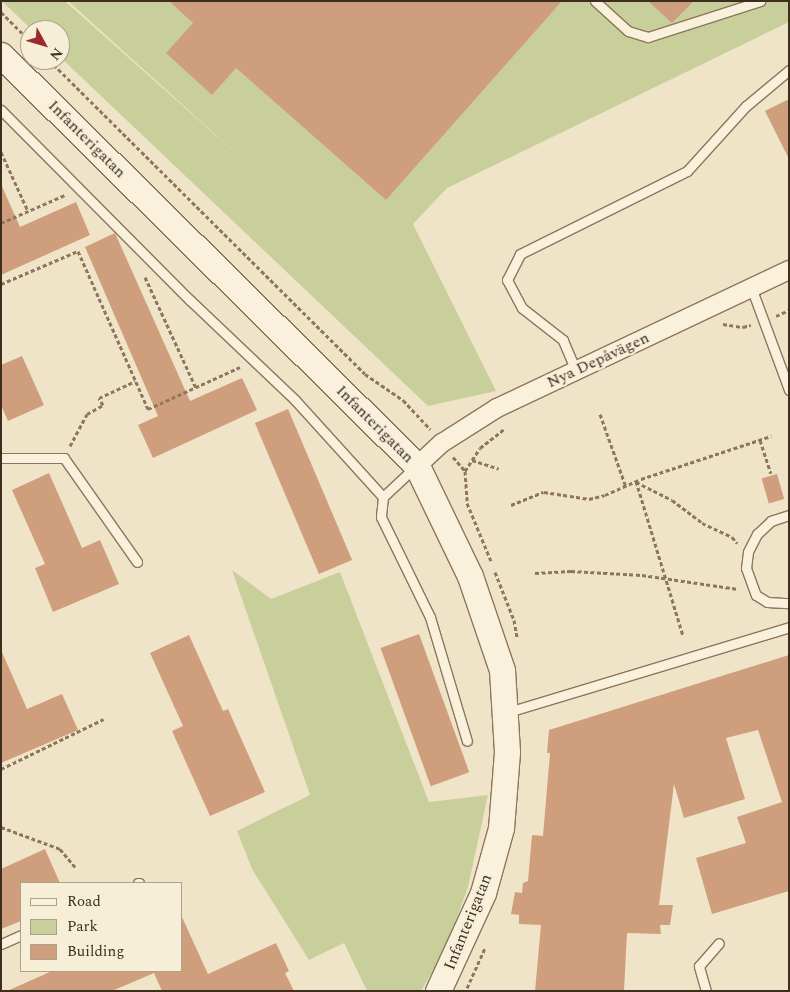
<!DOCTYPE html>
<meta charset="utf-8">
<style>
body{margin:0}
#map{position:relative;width:790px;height:992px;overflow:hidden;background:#f0e4c8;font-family:Spectral,serif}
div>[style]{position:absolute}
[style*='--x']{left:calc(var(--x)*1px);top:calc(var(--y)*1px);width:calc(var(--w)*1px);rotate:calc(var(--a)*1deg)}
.green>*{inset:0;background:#c9cf9b}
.building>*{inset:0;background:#cf9f7d;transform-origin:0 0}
.path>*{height:3px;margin-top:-1.5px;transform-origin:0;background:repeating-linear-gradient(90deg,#8d765c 0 4px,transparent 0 6.5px)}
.roads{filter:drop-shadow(1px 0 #8d765c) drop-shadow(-1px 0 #8d765c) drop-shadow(0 1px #8d765c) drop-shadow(0 -1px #8d765c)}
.lane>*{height:9px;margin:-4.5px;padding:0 4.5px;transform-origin:4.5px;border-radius:4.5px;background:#faf1dc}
.street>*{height:18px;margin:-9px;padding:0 9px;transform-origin:9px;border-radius:9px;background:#faf1dc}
.secondary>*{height:25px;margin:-12.5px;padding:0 12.5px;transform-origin:12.5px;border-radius:12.5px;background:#faf1dc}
span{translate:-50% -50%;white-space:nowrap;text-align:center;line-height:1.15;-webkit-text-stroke:4.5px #f7eed8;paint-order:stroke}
.street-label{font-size:16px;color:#3d2e20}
.frame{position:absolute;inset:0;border:2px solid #3d2e20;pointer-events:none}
.legend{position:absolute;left:20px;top:882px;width:162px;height:90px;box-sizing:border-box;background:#f7eed8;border:1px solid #ada18e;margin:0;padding:6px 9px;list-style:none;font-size:15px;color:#3d2e20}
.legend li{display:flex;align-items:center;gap:10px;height:25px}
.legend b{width:25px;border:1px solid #ada18e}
.north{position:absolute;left:20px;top:20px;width:50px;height:50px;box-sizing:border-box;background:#f7eed8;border:1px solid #ada18e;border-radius:50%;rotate:129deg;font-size:14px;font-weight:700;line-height:20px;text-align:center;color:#3d2e20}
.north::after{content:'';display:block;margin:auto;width:18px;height:22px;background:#9e2a2b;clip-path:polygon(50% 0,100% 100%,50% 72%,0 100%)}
</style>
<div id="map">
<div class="green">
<div style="clip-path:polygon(2px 1px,65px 1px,249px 165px,68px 1px,789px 1px,789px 22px,447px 188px,413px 224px,496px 391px,428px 406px,60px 57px,60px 30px,32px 30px)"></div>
<div style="clip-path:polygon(232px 570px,271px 599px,340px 572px,429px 802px,488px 795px,468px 887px,445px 950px,421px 991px,367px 991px,344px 943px,309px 960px,252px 869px,237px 831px,310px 795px)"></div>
</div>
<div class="building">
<div style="clip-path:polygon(169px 1px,562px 1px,386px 200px,236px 68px,212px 95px,166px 53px,193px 23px)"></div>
<div style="clip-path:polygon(648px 1px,694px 1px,672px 23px)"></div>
<div style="clip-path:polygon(789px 99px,789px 159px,765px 111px)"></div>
<div style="clip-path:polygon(1px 184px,20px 227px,76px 202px,90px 235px,1px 275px)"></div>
<div style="clip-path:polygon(115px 233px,190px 401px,242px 378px,257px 410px,153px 458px,138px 425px,158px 416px,85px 247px)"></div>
<div style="clip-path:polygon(22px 356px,44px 405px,8px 421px,1px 405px,1px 365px)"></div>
<div style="left:288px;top:409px;width:164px;height:36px;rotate:67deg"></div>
<div style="clip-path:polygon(49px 473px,82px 548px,100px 540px,119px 584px,53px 612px,35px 568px,45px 564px,12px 490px)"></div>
<div style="left:777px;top:474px;width:26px;height:16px;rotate:74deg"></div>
<div style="left:419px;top:634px;width:147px;height:41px;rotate:70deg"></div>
<div style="clip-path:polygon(189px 635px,223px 711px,228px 709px,265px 792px,210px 816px,172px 731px,183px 726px,150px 653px)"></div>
<div style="clip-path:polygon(1px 650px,27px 709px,62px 694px,78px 730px,1px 763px)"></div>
<div style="clip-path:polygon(789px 655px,789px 891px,712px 914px,696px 858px,746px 843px,737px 817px,782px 802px,758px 730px,726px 738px,745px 799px,684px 818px,674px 784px,659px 905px,673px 905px,670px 925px,660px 925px,661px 934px,627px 933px,624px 991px,535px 991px,541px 925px,519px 924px,519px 915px,511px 914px,515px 892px,522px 893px,523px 883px,528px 881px,532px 835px,543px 836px,550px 753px,547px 753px,549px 730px)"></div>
<div style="clip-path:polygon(45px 849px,60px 883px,21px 883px,21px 921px,1px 929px,1px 869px)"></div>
<div style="clip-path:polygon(181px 915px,208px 974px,276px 943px,289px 971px,285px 973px,294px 991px,162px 991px,154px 973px,112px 991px,7px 991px,52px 971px,181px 971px)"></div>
</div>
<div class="path">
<div style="--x:1;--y:12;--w:41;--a:45"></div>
<div style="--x:49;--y:60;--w:445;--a:44.8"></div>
<div style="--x:365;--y:374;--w:46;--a:34.4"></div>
<div style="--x:403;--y:400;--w:40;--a:47"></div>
<div style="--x:1;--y:152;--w:65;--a:65.4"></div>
<div style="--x:1;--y:223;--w:70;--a:-23.6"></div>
<div style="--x:145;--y:277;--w:122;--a:65.3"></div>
<div style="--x:1;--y:284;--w:84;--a:-23.2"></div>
<div style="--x:78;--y:251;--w:173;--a:66.1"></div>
<div style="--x:148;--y:409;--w:101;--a:-24.5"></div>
<div style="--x:776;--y:316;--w:14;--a:-25"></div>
<div style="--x:723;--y:324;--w:20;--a:9"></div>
<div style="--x:743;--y:327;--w:8;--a:-14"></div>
<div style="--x:600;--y:414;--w:77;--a:70.4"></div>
<div style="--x:760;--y:440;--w:35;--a:72"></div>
<div style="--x:70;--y:446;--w:36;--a:-62"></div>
<div style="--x:87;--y:414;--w:18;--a:-29"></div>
<div style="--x:103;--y:405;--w:8;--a:-120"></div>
<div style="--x:99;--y:398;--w:40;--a:-25"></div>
<div style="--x:453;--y:457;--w:18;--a:49"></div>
<div style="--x:465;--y:471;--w:32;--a:86"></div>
<div style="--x:467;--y:503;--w:63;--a:67.5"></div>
<div style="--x:472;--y:460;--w:28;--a:18"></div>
<div style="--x:465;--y:471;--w:27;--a:-57"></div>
<div style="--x:480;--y:448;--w:31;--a:-38"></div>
<div style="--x:636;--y:481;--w:162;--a:73.1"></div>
<div style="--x:636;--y:482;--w:40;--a:26.6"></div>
<div style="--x:672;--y:500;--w:38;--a:37"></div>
<div style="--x:702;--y:523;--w:33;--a:25"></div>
<div style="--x:732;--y:537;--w:8;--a:50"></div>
<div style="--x:511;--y:505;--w:35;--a:-22"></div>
<div style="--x:544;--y:492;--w:46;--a:8.8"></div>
<div style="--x:589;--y:499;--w:16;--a:-14"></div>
<div style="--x:605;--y:495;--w:39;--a:-24"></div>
<div style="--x:641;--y:479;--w:137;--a:-18.3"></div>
<div style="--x:495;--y:572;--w:52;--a:68.4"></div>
<div style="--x:514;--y:620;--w:17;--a:80"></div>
<div style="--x:535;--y:573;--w:36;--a:-3"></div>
<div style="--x:571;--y:571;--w:71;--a:3.2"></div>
<div style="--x:642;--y:575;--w:97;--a:8.3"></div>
<div style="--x:1;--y:769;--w:114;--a:-25.9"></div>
<div style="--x:1;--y:827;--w:63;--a:20.4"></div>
<div style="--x:60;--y:849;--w:25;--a:50"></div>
<div style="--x:467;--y:988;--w:44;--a:-65.8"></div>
</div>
<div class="roads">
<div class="lane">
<div style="--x:595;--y:1;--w:45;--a:42.3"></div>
<div style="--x:628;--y:31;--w:21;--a:17"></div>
<div style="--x:648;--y:37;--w:118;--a:-17.8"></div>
<div style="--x:1;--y:110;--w:268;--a:45.2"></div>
<div style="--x:190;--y:300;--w:145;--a:43.6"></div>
<div style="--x:295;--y:400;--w:131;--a:47.8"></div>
<div style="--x:751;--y:287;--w:110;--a:69.7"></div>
<div style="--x:576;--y:371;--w:34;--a:-113"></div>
<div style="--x:563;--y:340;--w:52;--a:-142"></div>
<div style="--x:522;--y:308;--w:32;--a:-118"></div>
<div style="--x:507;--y:280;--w:29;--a:-63"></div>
<div style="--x:520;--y:254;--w:186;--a:-26.4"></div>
<div style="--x:687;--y:171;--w:88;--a:-47.8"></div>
<div style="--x:746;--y:106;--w:56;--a:-39.9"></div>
<div style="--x:1;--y:458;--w:63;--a:0"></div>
<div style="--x:64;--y:458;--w:127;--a:54.9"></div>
<div style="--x:416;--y:466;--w:45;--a:136.8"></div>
<div style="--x:383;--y:497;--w:20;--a:96"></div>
<div style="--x:381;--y:517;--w:111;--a:63.9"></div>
<div style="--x:430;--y:617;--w:129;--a:73.4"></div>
<div style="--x:789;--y:515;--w:19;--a:162"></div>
<div style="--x:771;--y:521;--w:19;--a:137"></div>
<div style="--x:757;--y:534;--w:20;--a:117"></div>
<div style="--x:748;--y:552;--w:16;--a:97"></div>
<div style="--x:746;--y:568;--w:29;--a:70"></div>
<div style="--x:756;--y:595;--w:13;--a:32"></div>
<div style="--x:767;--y:602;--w:22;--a:3"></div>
<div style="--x:505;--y:713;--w:297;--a:-16.8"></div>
<div style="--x:138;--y:883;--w:1;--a:0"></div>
<div style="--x:1;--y:944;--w:22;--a:-24"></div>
<div style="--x:706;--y:991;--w:26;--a:-106"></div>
<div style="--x:699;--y:966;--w:30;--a:-49"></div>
</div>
<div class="street">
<div style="--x:417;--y:466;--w:34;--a:-43"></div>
<div style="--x:442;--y:443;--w:65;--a:-32.5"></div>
<div style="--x:497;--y:408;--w:323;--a:-25.3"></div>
</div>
<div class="secondary">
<div style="--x:1;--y:55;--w:585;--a:44.65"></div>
<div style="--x:417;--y:466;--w:122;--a:64.3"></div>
<div style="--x:470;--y:576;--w:99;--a:71.2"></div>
<div style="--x:502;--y:670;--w:82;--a:86.5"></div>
<div style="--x:507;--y:752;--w:76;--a:94.5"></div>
<div style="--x:501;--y:828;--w:67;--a:105.5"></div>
<div style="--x:483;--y:893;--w:108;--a:114.7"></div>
</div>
</div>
<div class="street-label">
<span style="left:87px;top:139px;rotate:45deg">Infanterigatan</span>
<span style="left:598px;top:360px;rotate:-25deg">Nya Depåvägen</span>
<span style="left:375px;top:424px;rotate:45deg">Infanterigatan</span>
<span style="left:468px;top:922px;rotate:-68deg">Infanterigatan</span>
</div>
<div class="frame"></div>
<ul class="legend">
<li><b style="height:6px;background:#faf1dc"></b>Road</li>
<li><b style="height:14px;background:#c9cf9b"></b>Park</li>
<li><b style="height:14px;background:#cf9f7d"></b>Building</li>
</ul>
<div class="north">N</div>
</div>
